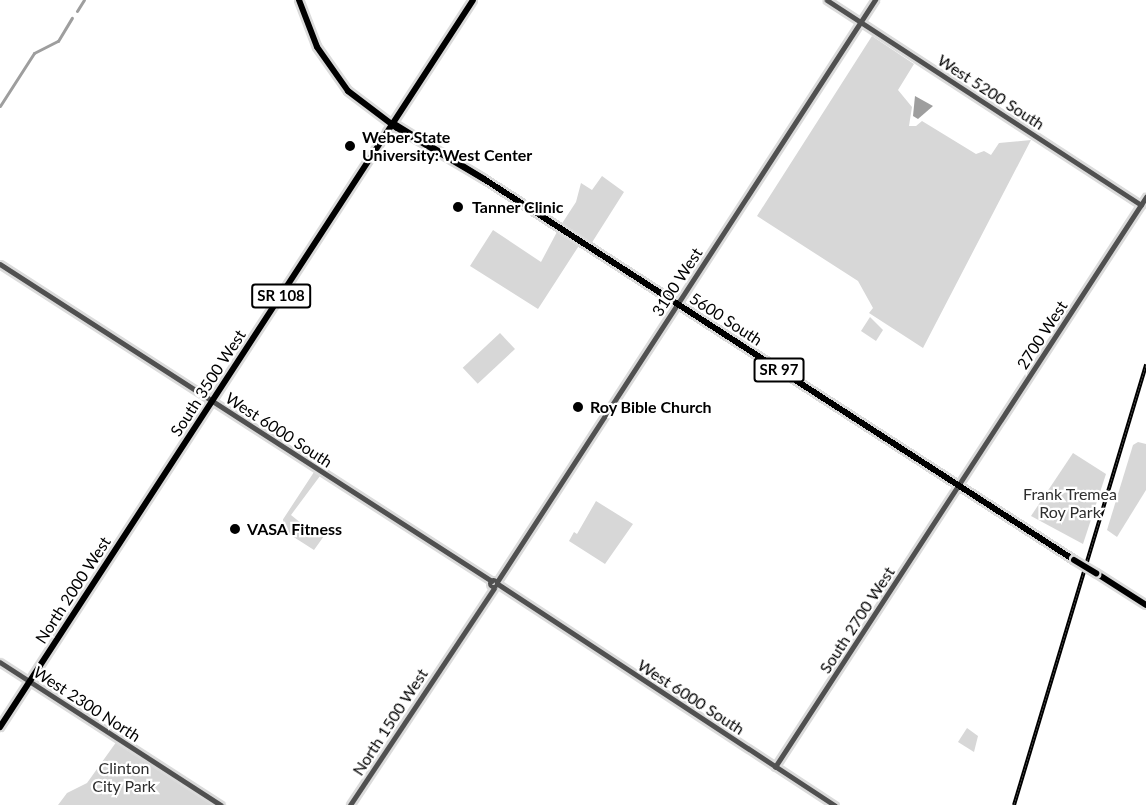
<!DOCTYPE html>
<style>
body{margin:0}
#map{position:relative;width:1146px;height:805px;overflow:hidden;background:#fff;font-family:Lato,sans-serif}
div>[style]{position:absolute}
[style*='--x']{left:calc(var(--x)*1px);top:calc(var(--y)*1px);width:calc(var(--w)*1px);rotate:calc(var(--a)*1deg)}
.green>*{inset:0;background:#d7d7d7;transform-origin:0 0}
.water>*{inset:0;background:#9e9e9e}
.canal>*{height:3px;margin:-1.5px;padding:0 1.5px;transform-origin:1.5px;border-radius:1.5px;background:#9e9e9e}
.roads{filter:drop-shadow(2px 0 #dbdbdb) drop-shadow(-2px 0 #dbdbdb) drop-shadow(0 2px #dbdbdb) drop-shadow(0 -2px #dbdbdb)}
.minor>*{height:4.5px;margin:-2.25px;padding:0 2.25px;transform-origin:2.25px;border-radius:2.25px;background:#505050}
.minor>.ring{margin:-2.25px;padding:0;box-sizing:content-box;background:none;border:4.5px solid #505050;border-radius:50%}
.major>*{height:6px;margin:-3px;padding:0 3px;transform-origin:3px;border-radius:3px;background:#000}
.rail>*{height:4px;margin-top:-2px;transform-origin:0;background:repeating-linear-gradient(90deg,#fff 0 4.5px,#000 0 9px);box-sizing:border-box;border-block:2px solid #000}
.bridges{filter:drop-shadow(2px 0 #dbdbdb) drop-shadow(-2px 0 #dbdbdb) drop-shadow(0 2px #dbdbdb) drop-shadow(0 -2px #dbdbdb)}
.major-bridge>*{height:6px;margin:-3px;padding:0 3px;transform-origin:3px;border-radius:3px;background:#000}
.dots>*{width:16px;height:16px;translate:-50% -50%;box-sizing:border-box;border:3px solid #fff;border-radius:50%}
span{translate:-50% -50%;white-space:nowrap;text-align:center;line-height:1.15;-webkit-text-stroke:4.5px #fff;paint-order:stroke}
.shield-label span{padding:2px 4px;background:#fff;border:2px solid;border-radius:4px;-webkit-text-stroke-width:0}
.shield-label{font-size:15px;color:#000;font-weight:700}
.street-label{font-size:16px;color:#000}
.poi-label{font-size:16px;color:#000;font-weight:700}
.left{translate:0 -50%;text-align:left}
.park-label{font-size:16px;color:#2e2e2e}
</style>
<div id="map">
<div class="green">
<div style="clip-path:polygon(872px 36px,914px 64px,898px 90px,912px 107px,909px 126px,916px 126px,922px 121px,976px 154px,984px 151px,991px 155px,999px 143px,1031px 140px,923px 348px,869px 313px,873px 308px,858px 281px,757px 216px)"></div>
<div style="clip-path:polygon(602px 176px,624px 192px,591px 244px,561px 225px,576px 202px,581px 183px,592px 190px)"></div>
<div style="clip-path:polygon(493px 230px,541px 262px,558px 230px,580px 244px,538px 309px,470px 266px)"></div>
<div style="clip-path:polygon(870px 317px,883px 330px,876px 341px,861px 331px)"></div>
<div style="left:500px;top:333px;width:22px;height:51px;rotate:47deg"></div>
<div style="clip-path:polygon(1138px 442px,1146px 444px,1146px 490px,1117px 537px,1107px 530px,1133px 445px)"></div>
<div style="clip-path:polygon(1073px 453px,1106px 474px,1083px 544px,1031px 516px)"></div>
<div style="clip-path:polygon(314px 472px,320px 476px,291px 515px,318px 537px,324px 536px,314px 550px,278px 527px)"></div>
<div style="clip-path:polygon(596px 501px,633px 524px,605px 564px,569px 541px,574px 532px,577px 534px)"></div>
<div style="clip-path:polygon(967px 728px,978px 736px,974px 752px,958px 742px)"></div>
<div style="clip-path:polygon(117px 741px,119px 742px,216px 805px,58px 805px,67px 793px,87px 783px)"></div>
</div>
<div class="water">
<div style="clip-path:polygon(915px 96px,933px 106px,918px 119px,913px 116px)"></div>
</div>
<div class="canal">
<div style="--x:77;--y:11;--w:13;--a:-58"></div>
<div style="--x:0;--y:106;--w:63;--a:-57.3"></div>
<div style="--x:34;--y:53;--w:27;--a:-27"></div>
<div style="--x:58;--y:41;--w:27;--a:-59"></div>
</div>
<div class="roads">
<div class="minor">
<div style="--x:827;--y:0;--w:375;--a:33.1"></div>
<div style="--x:0;--y:264;--w:585;--a:32.79"></div>
<div class="ring" style="left:490px;top:580px;width:3.5px;height:3.5px"></div>
<div style="--x:497;--y:582;--w:694;--a:-57"></div>
<div style="--x:498;--y:584;--w:403;--a:33.3"></div>
<div style="--x:0;--y:662;--w:263;--a:32.9"></div>
<div style="--x:775;--y:767;--w:680;--a:-56.94"></div>
<div style="--x:350;--y:805;--w:260;--a:-56.4"></div>
</div>
<div class="major">
<div style="--x:299;--y:0;--w:50;--a:69"></div>
<div style="--x:317;--y:47;--w:54;--a:54.8"></div>
<div style="--x:348;--y:91;--w:61;--a:37.1"></div>
<div style="--x:397;--y:128;--w:101;--a:30.4"></div>
<div style="--x:484;--y:179;--w:107;--a:-148.4"></div>
<div style="--x:484;--y:179;--w:702;--a:32.85"></div>
<div style="--x:1096;--y:573;--w:59;--a:32.6"></div>
<div style="--x:0;--y:727;--w:867;--a:-56.95"></div>
</div>
</div>
<div class="rail">
<div style="--x:1014;--y:805;--w:460;--a:-73.3"></div>
</div>
<div class="bridges">
<div class="major-bridge">
<div style="--x:1074;--y:560;--w:26;--a:31"></div>
</div>
</div>
<div class="dots">
<div style="left:350px;top:146px;background:#000"></div>
<div style="left:458px;top:207px;background:#000"></div>
<div style="left:578px;top:407px;background:#000"></div>
<div style="left:235px;top:529px;background:#000"></div>
</div>
<div class="shield-label">
<span style="left:281px;top:296px">SR 108</span>
<span style="left:779px;top:370px">SR 97</span>
</div>
<div class="street-label">
<span style="left:991px;top:92px;rotate:33deg">West 5200 South</span>
<span style="left:677px;top:282px;rotate:-57deg">3100 West</span>
<span style="left:726px;top:319px;rotate:33deg">5600 South</span>
<span style="left:1042px;top:335px;rotate:-57deg">2700 West</span>
<span style="left:208px;top:383px;rotate:-57deg">South 3500 West</span>
<span style="left:279px;top:430px;rotate:33deg">West 6000 South</span>
<span style="left:73px;top:590px;rotate:-57deg">North 2000 West</span>
<span style="left:857px;top:620px;rotate:-57deg">South 2700 West</span>
<span style="left:691px;top:697px;rotate:33deg">West 6000 South</span>
<span style="left:87px;top:704px;rotate:33deg">West 2300 North</span>
<span style="left:390px;top:722px;rotate:-57deg">North 1500 West</span>
</div>
<div class="poi-label">
<span class="left" style="left:362px;top:146px">Weber State<br>University: West Center</span>
<span class="left" style="left:472px;top:207px">Tanner Clinic</span>
<span class="left" style="left:590px;top:407px">Roy Bible Church</span>
<span class="left" style="left:247px;top:529px">VASA Fitness</span>
</div>
<div class="park-label">
<span style="left:1070px;top:503px">Frank Tremea<br>Roy Park</span>
<span style="left:124px;top:777px">Clinton<br>City Park</span>
</div>
</div>
